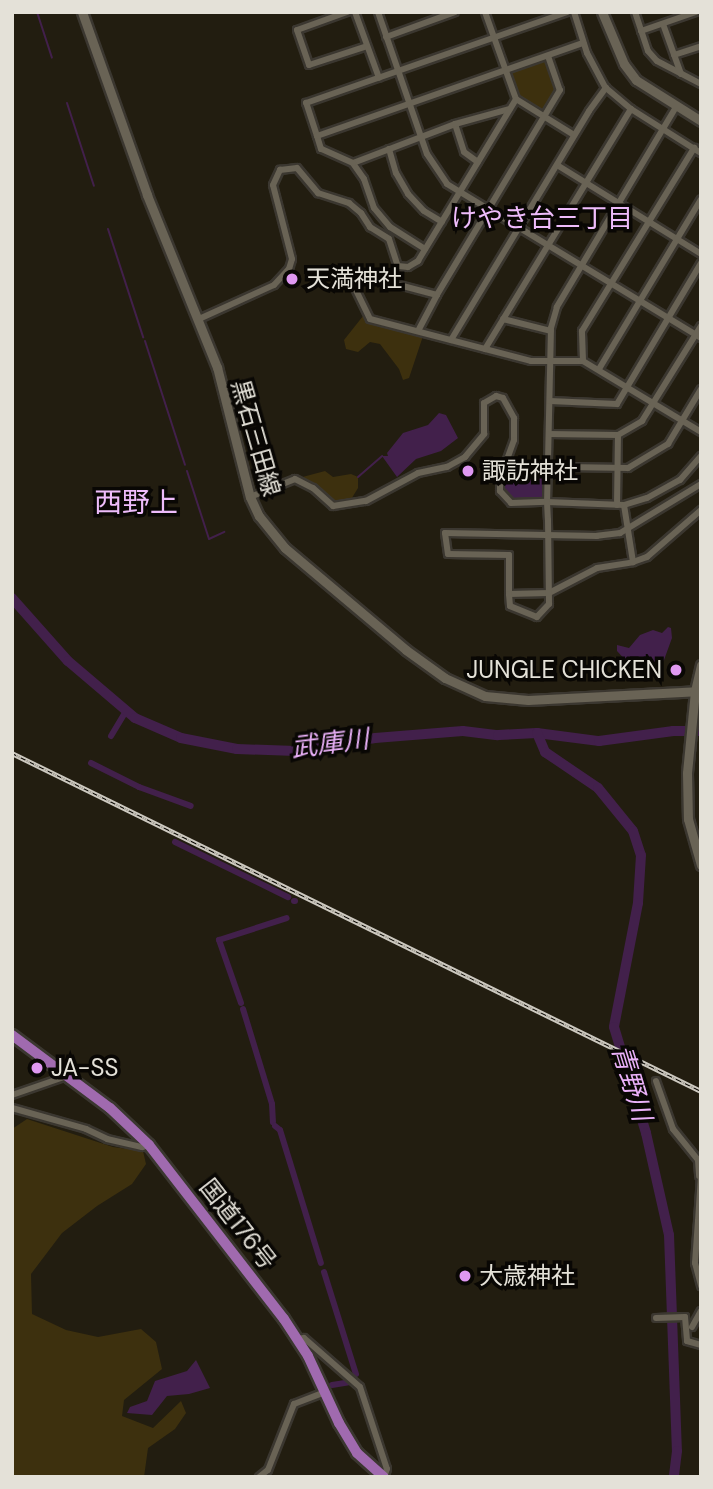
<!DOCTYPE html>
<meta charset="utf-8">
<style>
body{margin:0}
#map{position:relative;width:713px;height:1489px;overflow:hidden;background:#221d10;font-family:"DM Sans","Noto Sans JP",sans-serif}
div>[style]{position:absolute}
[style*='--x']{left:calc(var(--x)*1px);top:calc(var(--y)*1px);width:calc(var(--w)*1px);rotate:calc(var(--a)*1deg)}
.green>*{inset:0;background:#3d300e}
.water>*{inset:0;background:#42204b}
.stream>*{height:2px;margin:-1px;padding:0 1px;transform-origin:1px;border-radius:1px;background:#42204b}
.canal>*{height:6px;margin:-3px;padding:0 3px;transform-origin:3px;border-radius:3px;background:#42204b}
.river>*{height:10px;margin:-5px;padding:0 5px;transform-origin:5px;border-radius:5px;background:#42204b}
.roads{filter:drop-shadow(2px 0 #3b3730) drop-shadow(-2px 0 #3b3730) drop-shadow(0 2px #3b3730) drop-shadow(0 -2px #3b3730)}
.street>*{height:6px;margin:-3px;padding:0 3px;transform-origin:3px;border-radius:3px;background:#696355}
.secondary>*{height:9px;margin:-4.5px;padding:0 4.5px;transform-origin:4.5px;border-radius:4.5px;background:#696355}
.highway>*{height:10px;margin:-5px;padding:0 5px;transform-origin:5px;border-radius:5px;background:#a06aaf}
.rail>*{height:4.5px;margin-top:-2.25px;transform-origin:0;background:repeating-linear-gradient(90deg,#090704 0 5px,#cdc9c0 0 10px);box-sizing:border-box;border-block:2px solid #cdc9c0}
.dots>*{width:19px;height:19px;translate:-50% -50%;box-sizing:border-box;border:4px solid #090704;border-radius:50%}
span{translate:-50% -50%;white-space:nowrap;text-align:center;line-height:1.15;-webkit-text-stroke:7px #090704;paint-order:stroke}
.poi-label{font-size:24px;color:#e4e1d8}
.left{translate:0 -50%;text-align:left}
.right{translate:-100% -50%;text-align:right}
.street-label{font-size:24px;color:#e4e1d8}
.neighbourhood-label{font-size:26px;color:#eebcfb}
.water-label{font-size:26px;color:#eab1f9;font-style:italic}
.quarter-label{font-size:28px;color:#eebcfb}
.frame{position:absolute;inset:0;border:14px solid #e4e1d8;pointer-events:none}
</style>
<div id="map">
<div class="green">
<div style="clip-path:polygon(548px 56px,560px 90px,544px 117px,516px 99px,506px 70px)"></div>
<div style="clip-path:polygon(367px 311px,370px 319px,424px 333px,409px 378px,403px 380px,399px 369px,380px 344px,370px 342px,358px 352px,346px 349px,344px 340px)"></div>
<div style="clip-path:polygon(325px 471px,333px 477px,351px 474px,358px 477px,358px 488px,347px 506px,333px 506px,313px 488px,295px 479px)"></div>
<div style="clip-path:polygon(27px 1119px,113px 1147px,143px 1151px,146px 1164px,132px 1184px,97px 1206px,62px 1233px,31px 1274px,32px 1314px,66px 1330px,98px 1337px,141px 1329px,156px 1342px,162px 1369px,124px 1400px,122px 1416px,153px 1428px,181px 1401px,186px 1413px,175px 1429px,148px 1448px,144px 1477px,12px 1477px,12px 1129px)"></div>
</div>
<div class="water">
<div style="clip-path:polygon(439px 413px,446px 415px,458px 438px,441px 451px,416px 459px,397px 477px,382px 456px,388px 456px,387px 453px,403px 433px,428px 425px)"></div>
<div style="clip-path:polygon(507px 469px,543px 469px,543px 500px,513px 502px,503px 492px,502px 481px)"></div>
<div style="clip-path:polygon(668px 627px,671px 628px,672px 638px,664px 660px,653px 671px,658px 677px,651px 673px,643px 679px,617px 651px,617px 645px,629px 648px,640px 635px,653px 630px,662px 633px)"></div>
<div style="clip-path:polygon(196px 1360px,210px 1388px,189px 1394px,167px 1396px,152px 1415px,127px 1413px,130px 1407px,147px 1401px,155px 1381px,187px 1371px)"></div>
</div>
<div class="stream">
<div style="--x:37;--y:12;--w:48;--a:71.9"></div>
<div style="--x:67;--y:103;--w:87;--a:72"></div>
<div style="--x:108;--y:229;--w:114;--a:72"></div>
<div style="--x:145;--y:341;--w:130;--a:72.1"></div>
<div style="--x:187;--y:471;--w:71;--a:72.1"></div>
<div style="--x:209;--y:539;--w:17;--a:-25"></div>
<div style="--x:358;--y:477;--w:32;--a:-41"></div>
</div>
<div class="canal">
<div style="--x:111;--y:736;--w:29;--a:-59"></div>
<div style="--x:91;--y:763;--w:54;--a:26.6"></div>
<div style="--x:139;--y:787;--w:55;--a:20.1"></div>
<div style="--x:175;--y:842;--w:126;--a:26"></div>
<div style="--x:294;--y:901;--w:1;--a:0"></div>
<div style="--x:241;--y:1003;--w:67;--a:-109.2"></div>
<div style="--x:219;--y:940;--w:71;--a:-17.9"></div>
<div style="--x:243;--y:1009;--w:99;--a:73"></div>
<div style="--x:272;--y:1104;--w:18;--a:87"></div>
<div style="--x:275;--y:1126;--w:6;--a:39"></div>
<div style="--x:280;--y:1130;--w:139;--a:72.9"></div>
<div style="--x:324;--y:1272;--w:107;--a:72.6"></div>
<div style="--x:332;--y:1385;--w:20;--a:-9"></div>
</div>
<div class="river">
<div style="--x:12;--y:598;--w:84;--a:48.4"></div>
<div style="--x:68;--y:661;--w:88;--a:40.4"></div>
<div style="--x:135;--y:718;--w:50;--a:23.5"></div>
<div style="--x:181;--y:738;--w:57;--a:11.1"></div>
<div style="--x:237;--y:749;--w:59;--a:1.9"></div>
<div style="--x:296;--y:751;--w:80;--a:-9.3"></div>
<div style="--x:375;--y:738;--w:88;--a:-4.5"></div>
<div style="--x:463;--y:731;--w:35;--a:7"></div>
<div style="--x:498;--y:735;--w:39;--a:-3"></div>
<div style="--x:537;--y:733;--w:63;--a:7.4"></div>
<div style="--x:599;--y:741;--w:75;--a:-7.7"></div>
<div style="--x:673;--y:731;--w:28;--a:0"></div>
<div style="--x:537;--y:733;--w:21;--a:67"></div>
<div style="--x:545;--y:752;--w:64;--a:34.2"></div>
<div style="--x:598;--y:788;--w:55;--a:50.9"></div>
<div style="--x:633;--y:831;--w:25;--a:72"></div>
<div style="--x:641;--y:855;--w:48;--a:93.6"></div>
<div style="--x:638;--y:903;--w:126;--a:101"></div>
<div style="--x:614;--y:1027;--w:111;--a:73.2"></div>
<div style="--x:646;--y:1133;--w:105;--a:77.3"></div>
<div style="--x:669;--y:1235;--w:216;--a:87.9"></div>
<div style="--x:677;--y:1451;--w:26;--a:97"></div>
</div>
<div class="roads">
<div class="street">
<div style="--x:347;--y:12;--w:53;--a:160.2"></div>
<div style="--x:297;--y:30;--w:37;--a:71"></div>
<div style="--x:309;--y:65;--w:61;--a:-18.1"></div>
<div style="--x:355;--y:12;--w:70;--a:70"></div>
<div style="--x:378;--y:12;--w:150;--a:71"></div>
<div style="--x:427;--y:154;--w:36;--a:56"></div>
<div style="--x:447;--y:184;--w:297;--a:31.2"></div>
<div style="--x:485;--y:12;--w:92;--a:70.4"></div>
<div style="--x:516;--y:99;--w:68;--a:31.8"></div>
<div style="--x:574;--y:12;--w:43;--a:72.4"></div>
<div style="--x:587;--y:53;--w:40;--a:62"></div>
<div style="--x:606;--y:88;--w:33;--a:40"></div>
<div style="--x:631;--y:109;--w:83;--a:32.2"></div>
<div style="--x:635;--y:12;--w:41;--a:71.6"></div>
<div style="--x:648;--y:51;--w:13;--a:48"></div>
<div style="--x:657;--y:61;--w:50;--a:27.6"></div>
<div style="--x:663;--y:24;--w:53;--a:70.2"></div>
<div style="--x:641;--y:31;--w:58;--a:-19.1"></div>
<div style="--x:386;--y:37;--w:73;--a:-19.9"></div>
<div style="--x:674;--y:55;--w:28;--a:-18"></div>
<div style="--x:548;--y:56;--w:36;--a:71"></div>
<div style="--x:560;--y:90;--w:239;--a:121"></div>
<div style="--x:437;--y:295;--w:79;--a:-165.3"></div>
<div style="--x:361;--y:275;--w:11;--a:153"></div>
<div style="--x:351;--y:280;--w:43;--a:64"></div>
<div style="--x:370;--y:319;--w:166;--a:14.6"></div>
<div style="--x:531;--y:361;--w:52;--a:0"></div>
<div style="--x:583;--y:361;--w:138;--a:31"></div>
<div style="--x:676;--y:107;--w:233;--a:120.8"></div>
<div style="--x:557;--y:307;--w:22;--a:106"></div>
<div style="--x:551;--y:328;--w:174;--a:91.3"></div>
<div style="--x:547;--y:502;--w:77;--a:2.2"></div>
<div style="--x:624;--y:505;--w:24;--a:-17"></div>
<div style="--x:647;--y:498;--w:38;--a:-29"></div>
<div style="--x:680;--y:480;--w:32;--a:-49"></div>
<div style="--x:455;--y:124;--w:29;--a:72"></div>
<div style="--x:464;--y:152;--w:17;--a:36"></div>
<div style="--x:317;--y:136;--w:35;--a:-108"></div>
<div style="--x:306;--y:103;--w:276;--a:-19.2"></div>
<div style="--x:389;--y:149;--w:25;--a:74"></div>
<div style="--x:396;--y:173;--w:24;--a:60"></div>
<div style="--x:408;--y:194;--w:23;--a:47"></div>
<div style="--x:424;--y:211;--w:21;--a:31"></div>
<div style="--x:353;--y:163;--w:109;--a:-20.9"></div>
<div style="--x:455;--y:124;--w:56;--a:-15.5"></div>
<div style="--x:557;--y:165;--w:169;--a:31.7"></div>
<div style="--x:425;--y:249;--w:41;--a:-147.8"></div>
<div style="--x:390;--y:227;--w:25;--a:-130"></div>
<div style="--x:374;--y:208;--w:31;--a:-109"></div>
<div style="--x:364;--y:179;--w:19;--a:-125"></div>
<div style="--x:353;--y:163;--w:35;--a:-156"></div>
<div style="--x:321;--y:149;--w:14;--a:-107"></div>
<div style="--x:317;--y:136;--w:282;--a:-19.3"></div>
<div style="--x:199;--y:319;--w:82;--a:-24.4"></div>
<div style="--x:274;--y:285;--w:22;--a:-47"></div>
<div style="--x:289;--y:269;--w:10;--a:-73"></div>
<div style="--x:292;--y:259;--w:76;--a:-104.4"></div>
<div style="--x:273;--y:185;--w:17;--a:-65"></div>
<div style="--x:280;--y:170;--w:17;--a:-7"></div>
<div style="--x:297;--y:168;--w:33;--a:50"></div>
<div style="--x:318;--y:193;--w:33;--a:18"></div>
<div style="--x:349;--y:203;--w:16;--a:40"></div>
<div style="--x:361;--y:213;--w:17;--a:57"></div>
<div style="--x:370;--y:227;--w:22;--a:32"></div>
<div style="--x:389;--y:239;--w:28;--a:72"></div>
<div style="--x:398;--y:266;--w:10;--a:6"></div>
<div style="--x:408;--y:267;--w:12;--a:-31"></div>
<div style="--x:418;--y:261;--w:189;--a:-58.8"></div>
<div style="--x:503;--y:319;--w:49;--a:14"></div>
<div style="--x:418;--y:331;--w:41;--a:-62.2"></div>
<div style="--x:451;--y:340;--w:267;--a:-58.9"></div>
<div style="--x:589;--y:111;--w:29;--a:-54"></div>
<div style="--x:485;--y:349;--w:281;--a:-58.7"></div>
<div style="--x:583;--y:361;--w:30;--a:-92"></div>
<div style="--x:582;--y:331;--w:215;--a:-58.5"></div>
<div style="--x:599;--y:369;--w:198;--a:-59"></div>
<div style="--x:550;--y:401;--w:67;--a:2.6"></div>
<div style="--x:617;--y:404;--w:164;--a:-59.2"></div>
<div style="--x:549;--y:434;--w:69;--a:0.8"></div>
<div style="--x:618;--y:435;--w:28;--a:-30"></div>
<div style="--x:642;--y:421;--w:112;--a:-58.2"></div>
<div style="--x:505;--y:466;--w:123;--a:0.9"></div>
<div style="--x:628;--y:468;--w:47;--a:-31"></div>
<div style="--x:668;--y:444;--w:64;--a:-59"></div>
<div style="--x:701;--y:484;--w:95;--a:148.8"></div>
<div style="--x:620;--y:533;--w:23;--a:173"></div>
<div style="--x:597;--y:536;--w:152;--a:-178.9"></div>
<div style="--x:445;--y:533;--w:21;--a:82"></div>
<div style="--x:448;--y:554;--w:61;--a:0.9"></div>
<div style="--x:509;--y:555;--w:39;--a:90"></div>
<div style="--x:509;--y:594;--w:40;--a:-1.4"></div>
<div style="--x:549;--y:593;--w:54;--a:-27.5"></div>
<div style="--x:597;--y:568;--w:36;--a:-9"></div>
<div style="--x:633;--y:562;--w:15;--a:-20"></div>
<div style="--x:647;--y:557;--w:72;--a:-41"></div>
<div style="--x:250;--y:497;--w:48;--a:-21.8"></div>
<div style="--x:295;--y:479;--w:20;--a:27"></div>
<div style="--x:313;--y:488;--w:27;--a:42"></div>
<div style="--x:333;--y:506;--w:33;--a:-9"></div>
<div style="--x:366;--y:501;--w:59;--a:-28.3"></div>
<div style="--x:418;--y:473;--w:30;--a:-12"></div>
<div style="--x:447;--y:467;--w:21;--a:-29"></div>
<div style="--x:465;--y:457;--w:30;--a:-50"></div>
<div style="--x:484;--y:434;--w:31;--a:-90"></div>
<div style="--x:484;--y:403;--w:14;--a:-30"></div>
<div style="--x:496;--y:396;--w:7;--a:16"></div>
<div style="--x:503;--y:398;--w:23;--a:61"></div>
<div style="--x:514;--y:418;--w:22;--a:90"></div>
<div style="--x:514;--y:440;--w:41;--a:109.7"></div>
<div style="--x:500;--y:479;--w:12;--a:90"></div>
<div style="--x:500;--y:491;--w:16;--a:47"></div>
<div style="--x:511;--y:503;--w:36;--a:-2"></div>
<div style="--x:547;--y:502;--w:18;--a:87"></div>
<div style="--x:548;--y:520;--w:84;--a:89.3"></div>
<div style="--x:549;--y:604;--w:18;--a:133"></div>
<div style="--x:537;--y:617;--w:29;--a:-158"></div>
<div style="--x:510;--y:606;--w:12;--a:-95"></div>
<div style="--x:617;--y:505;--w:70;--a:-89.2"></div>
<div style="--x:624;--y:505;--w:58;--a:81"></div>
<div style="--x:656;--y:1081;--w:51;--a:70.5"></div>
<div style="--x:673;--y:1129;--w:40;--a:51"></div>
<div style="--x:698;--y:1160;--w:16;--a:86"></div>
<div style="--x:12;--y:1095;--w:58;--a:-19.1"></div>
<div style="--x:12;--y:1108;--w:77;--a:15.8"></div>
<div style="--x:86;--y:1129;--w:23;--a:25"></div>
<div style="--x:107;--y:1139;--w:36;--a:13"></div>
<div style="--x:142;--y:1147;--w:7;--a:-16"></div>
<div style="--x:701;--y:1176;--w:45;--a:93.8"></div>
<div style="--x:698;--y:1221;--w:3;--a:-18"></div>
<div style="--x:698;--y:1221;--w:42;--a:94.1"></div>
<div style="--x:695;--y:1263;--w:24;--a:75"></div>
<div style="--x:656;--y:1318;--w:29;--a:-2"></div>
<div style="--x:685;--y:1317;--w:24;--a:85"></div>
<div style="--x:687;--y:1341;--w:15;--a:16"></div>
<div style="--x:692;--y:1327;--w:18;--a:-61"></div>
<div style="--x:298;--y:1339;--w:6;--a:-9"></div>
<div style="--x:304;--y:1338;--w:74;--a:41.2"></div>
<div style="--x:360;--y:1387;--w:86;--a:71.8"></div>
<div style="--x:387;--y:1469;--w:9;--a:111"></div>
<div style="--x:259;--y:1477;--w:11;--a:-38"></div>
<div style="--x:268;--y:1470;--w:71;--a:-68.5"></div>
<div style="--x:294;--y:1404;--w:33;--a:-21"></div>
</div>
<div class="secondary">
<div style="--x:82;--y:12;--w:194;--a:70.4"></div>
<div style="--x:147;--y:195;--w:186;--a:67.9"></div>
<div style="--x:217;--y:367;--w:134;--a:75.8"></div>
<div style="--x:250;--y:497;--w:21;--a:65"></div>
<div style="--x:259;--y:516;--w:41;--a:50.9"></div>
<div style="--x:285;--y:548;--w:158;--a:40.1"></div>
<div style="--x:406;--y:650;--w:48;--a:35.7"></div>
<div style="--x:445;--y:678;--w:44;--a:24.2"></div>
<div style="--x:485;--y:696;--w:43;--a:5.3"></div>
<div style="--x:528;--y:700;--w:173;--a:-3"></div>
<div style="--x:602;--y:12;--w:56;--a:67.1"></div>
<div style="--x:624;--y:64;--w:20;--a:53"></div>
<div style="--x:636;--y:80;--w:77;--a:32.2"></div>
<div style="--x:701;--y:665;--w:27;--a:103"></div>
<div style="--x:695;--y:691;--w:82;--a:95.6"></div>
<div style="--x:687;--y:773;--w:46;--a:88.8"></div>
<div style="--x:688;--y:819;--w:48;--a:74.2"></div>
</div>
<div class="highway">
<div style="--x:12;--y:1035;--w:122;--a:36.7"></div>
<div style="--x:110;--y:1108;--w:54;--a:43.5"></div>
<div style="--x:149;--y:1145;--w:220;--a:52.2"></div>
<div style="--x:284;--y:1319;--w:44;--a:57"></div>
<div style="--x:308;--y:1356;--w:74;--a:65.2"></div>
<div style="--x:339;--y:1423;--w:35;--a:59"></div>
<div style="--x:357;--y:1453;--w:36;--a:42"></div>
</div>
</div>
<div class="rail">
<div style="--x:12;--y:753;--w:767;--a:26.13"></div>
</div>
<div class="dots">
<div style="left:292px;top:279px;background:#df98f1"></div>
<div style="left:468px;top:471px;background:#df98f1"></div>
<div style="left:676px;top:670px;background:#df98f1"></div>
<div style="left:37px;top:1068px;background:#df98f1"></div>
<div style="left:465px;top:1276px;background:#df98f1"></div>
</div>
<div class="poi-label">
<span class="left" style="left:306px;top:279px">天満神社</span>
<span class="left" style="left:482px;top:471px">諏訪神社</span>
<span class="right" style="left:662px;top:670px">JUNGLE CHICKEN</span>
<span class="left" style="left:51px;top:1068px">JA-SS</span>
<span class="left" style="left:479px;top:1276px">大歳神社</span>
</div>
<div class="street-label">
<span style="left:256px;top:438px;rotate:74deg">黒石三田線</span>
<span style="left:238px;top:1224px;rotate:52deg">国道176号</span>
</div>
<div class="neighbourhood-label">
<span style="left:542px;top:219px">けやき台三丁目</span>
</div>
<div class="water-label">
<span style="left:330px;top:744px;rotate:-7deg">武庫川</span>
<span style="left:631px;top:1083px;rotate:73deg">青野川</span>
</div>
<div class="quarter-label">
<span style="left:136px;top:503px">西野上</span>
</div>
<div class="frame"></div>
</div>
